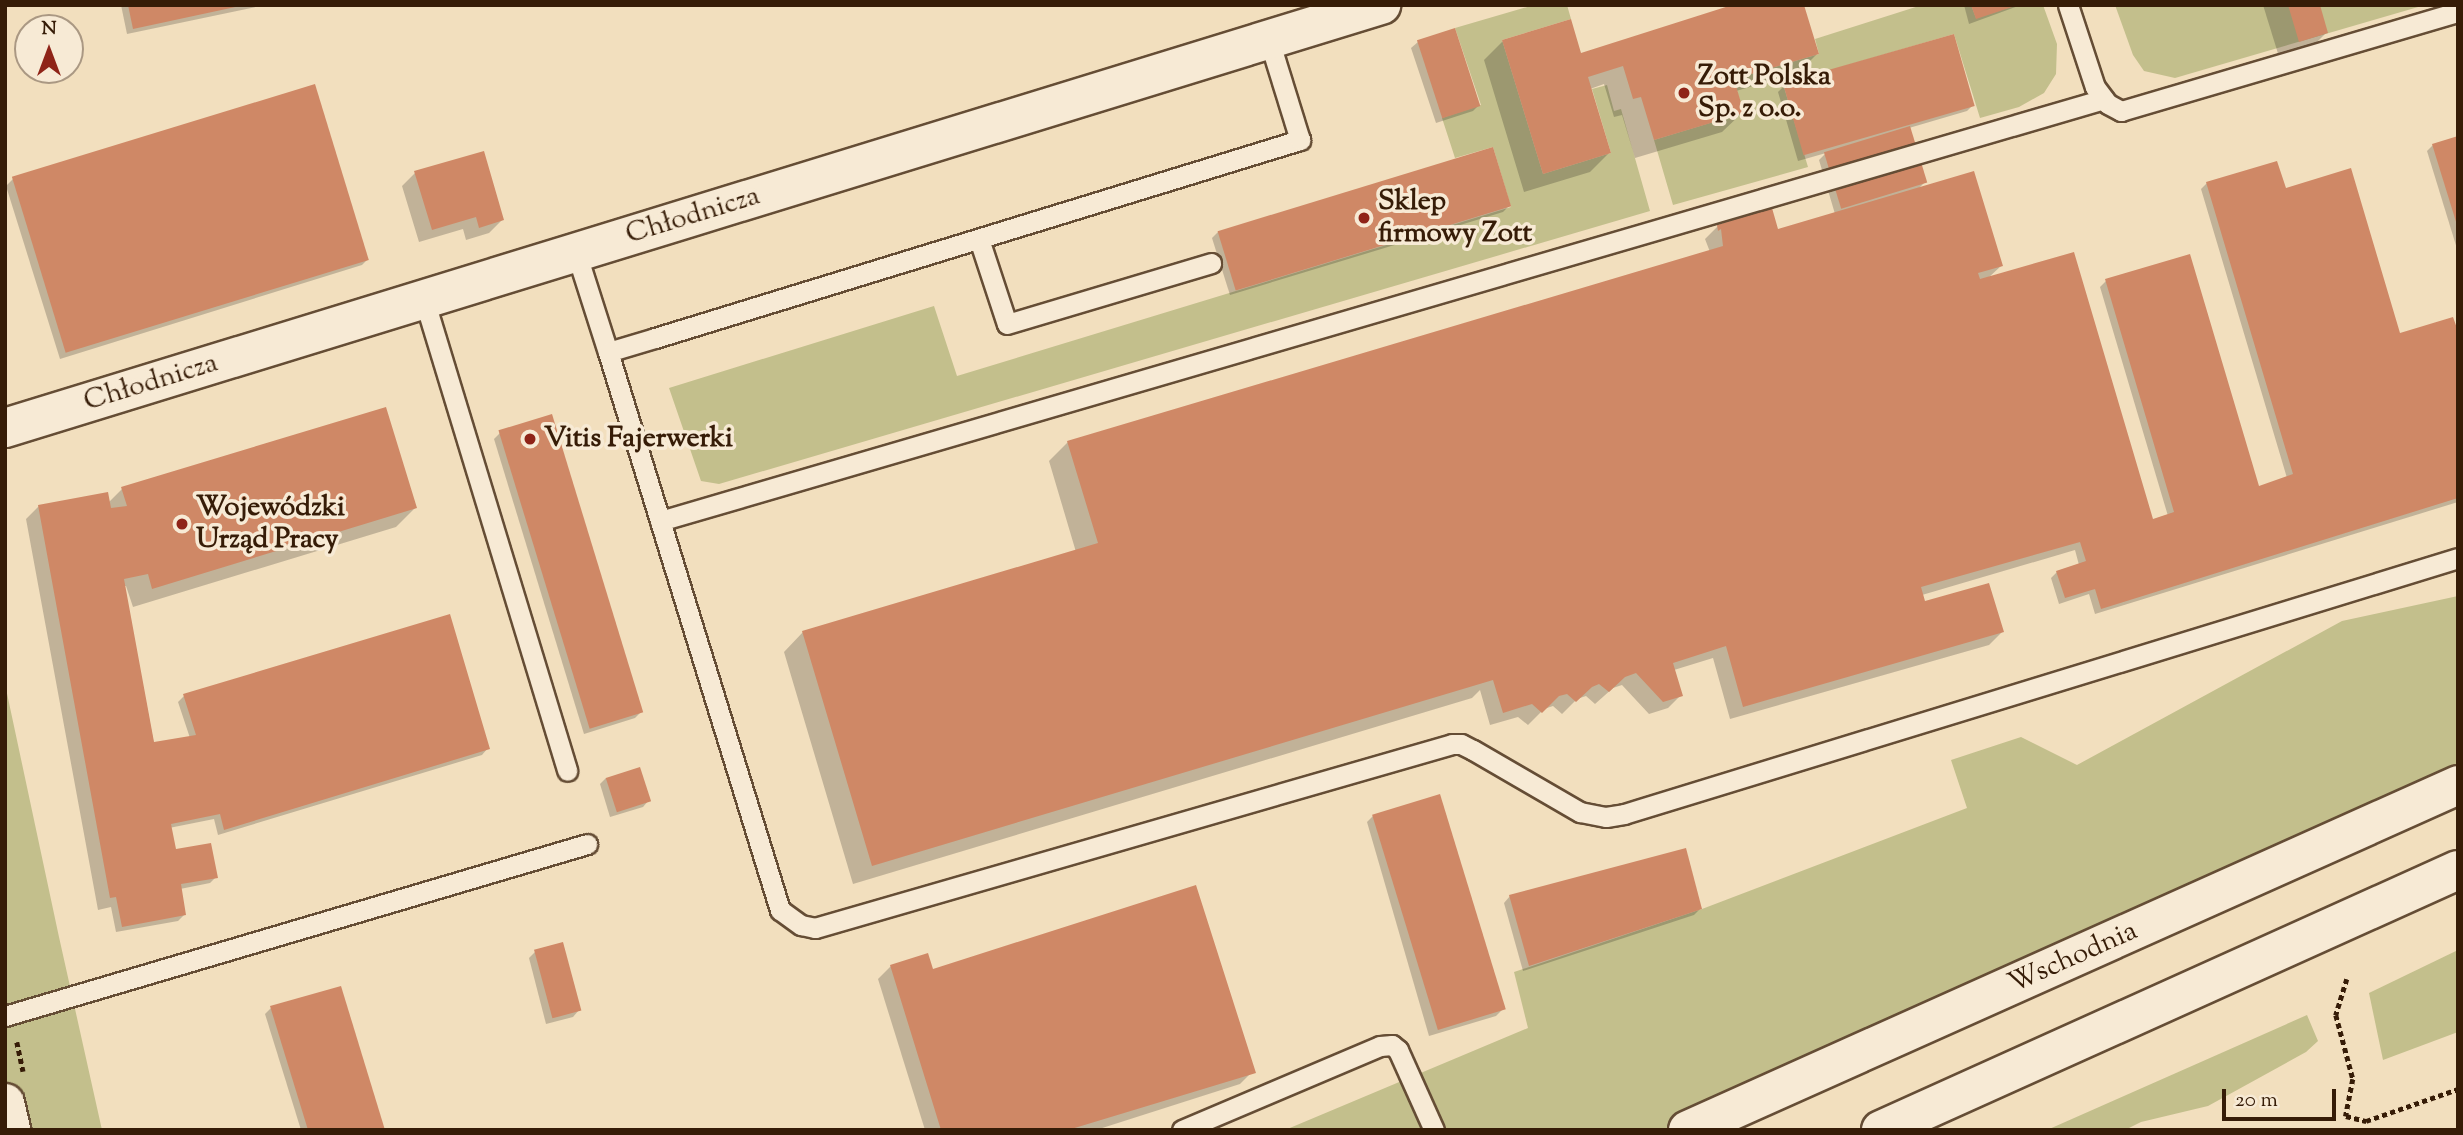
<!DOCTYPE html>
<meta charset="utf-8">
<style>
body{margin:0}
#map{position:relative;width:2463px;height:1135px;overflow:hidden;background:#f2dfbe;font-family:"Sorts Mill Goudy",serif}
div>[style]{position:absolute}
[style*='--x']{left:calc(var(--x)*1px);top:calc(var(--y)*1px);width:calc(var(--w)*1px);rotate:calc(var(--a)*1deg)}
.green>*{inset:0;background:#c3bf8c}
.shadow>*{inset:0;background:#0003}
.building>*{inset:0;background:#cf8866;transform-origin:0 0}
.path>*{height:4.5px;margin-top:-2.25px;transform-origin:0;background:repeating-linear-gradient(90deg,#361c07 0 5px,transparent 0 8.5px)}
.roads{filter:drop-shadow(2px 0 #654d35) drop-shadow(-2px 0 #654d35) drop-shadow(0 2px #654d35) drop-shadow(0 -2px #654d35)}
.lane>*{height:19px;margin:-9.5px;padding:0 9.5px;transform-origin:9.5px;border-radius:9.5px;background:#f7ead5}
.street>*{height:38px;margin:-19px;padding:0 19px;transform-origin:19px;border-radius:19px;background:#f7ead5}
.secondary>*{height:38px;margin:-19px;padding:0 19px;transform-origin:19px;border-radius:19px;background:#f7ead5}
.dots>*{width:19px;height:19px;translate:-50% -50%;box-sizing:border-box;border:4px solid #f7ead5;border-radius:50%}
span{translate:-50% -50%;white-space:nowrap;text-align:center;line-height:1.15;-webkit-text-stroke:7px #f7ead5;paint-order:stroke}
.poi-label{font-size:28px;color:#361c07;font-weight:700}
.left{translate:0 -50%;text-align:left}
.street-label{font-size:28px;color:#361c07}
.frame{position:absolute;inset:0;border:7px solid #361c07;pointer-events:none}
.north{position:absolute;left:14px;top:14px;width:70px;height:70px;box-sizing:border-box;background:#f7ead5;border:2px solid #aa9883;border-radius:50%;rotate:0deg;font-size:19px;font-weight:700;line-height:28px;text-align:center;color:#361c07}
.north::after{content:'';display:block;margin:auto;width:24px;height:32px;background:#8f2418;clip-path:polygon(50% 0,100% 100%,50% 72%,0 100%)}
.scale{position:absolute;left:2222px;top:1089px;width:114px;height:32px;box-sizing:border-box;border:4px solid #361c07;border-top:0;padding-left:9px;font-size:21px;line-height:24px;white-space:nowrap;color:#361c07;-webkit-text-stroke:5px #f7ead5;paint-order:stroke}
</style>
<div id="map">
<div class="green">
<div style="clip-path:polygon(1534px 5px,1567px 5px,1571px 19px,1502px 40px,1543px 174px,1611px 153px,1592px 89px,1607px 85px,1614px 111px,1621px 109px,1650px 211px,719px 484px,701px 481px,669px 388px,934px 306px,957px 376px,1511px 207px,1493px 147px,1455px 158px,1442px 118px,1481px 105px,1455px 28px)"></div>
<div style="clip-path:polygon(1922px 5px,1971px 5px,1976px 18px,2017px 5px,2043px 5px,2057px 44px,2056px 74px,2044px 93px,2019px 107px,1980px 118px,1954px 34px,1783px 84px,1808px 167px,1673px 205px,1654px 140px,1743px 113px,1734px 79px,1819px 54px,1815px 39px)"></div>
<div style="clip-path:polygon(2115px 5px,2425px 5px,2175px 78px,2144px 71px,2133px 55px)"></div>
<div style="clip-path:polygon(2458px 596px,2458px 785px,1688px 1130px,1285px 1130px,1528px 1028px,1514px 972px,1702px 909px,1967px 808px,1951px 760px,2021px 737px,2077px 765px,2342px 621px)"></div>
<div style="clip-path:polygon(5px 684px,59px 937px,102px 1130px,5px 1130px)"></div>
<div style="clip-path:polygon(2458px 950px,2458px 1032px,2383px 1060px,2369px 993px)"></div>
<div style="clip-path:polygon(2307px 1015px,2318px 1041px,2306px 1052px,2208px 1106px,2141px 1122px,2125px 1130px,2047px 1130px)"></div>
</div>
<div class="shadow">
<div style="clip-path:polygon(121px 5px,265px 5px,127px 34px)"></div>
<div style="clip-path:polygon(1964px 5px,2021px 5px,1969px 24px)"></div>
<div style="clip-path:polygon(2263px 5px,2318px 5px,2326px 33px,2307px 52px,2280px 60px)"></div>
<div style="clip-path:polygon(1503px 41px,1580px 56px,1817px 54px,1798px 73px,1736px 91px,1742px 113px,1722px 132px,1635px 158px,1622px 115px,1614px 117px,1604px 84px,1590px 89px,1609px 153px,1590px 172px,1524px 192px,1484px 60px)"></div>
<div style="clip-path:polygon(1418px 42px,1479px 105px,1473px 111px,1436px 123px,1411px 48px)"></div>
<div style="clip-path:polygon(1784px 86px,1973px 105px,1967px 111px,1909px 128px,1925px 182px,1918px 189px,2001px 266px,1987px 279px,2151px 521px,2168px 516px,2100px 287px,2106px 281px,2258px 488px,2287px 478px,2201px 189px,2207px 183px,2285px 190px,2399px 335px,2458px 337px,2458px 502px,2095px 614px,2089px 594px,2059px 604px,2051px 578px,2057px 572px,2079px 565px,2075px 550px,1922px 595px,1924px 603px,2002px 632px,1989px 645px,1730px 719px,1713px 658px,1674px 670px,1681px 695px,1668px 708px,1649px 714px,1622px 685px,1613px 688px,1595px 704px,1586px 696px,1577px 699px,1562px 714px,1553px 706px,1544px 709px,1528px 725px,1518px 717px,1490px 725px,1480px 690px,1472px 698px,853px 884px,784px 652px,803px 632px,1076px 552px,1049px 461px,1068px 442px,1710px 252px,1705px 239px,1718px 226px,1777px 231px,1835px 214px,1819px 160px,1826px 153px,1798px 161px,1778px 92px)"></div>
<div style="clip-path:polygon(2458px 138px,2458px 252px,2427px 151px,2433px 145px)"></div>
<div style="clip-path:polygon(415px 173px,502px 220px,489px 233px,466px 240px,463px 229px,419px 242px,402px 186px)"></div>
<div style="clip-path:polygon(13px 179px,368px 259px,362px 265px,60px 359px,6px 186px)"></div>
<div style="clip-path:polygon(1509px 206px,1503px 212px,1230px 295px,1212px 238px,1218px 232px)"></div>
<div style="clip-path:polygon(500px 433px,641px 712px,635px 718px,584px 734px,494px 439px)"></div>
<div style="clip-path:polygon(122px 489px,415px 508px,396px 527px,133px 607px,126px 586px,124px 586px,154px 744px,190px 738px,178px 702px,184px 696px,488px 748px,482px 755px,218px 835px,214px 819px,169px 828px,174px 853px,216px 877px,210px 883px,180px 889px,184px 915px,178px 921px,116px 932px,111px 907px,98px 910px,26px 519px,39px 506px,108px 503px)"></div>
<div style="clip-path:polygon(606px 778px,649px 800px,643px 807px,610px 817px,600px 784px)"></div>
<div style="clip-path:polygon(1373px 816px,1502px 1010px,1496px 1016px,1429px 1036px,1367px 822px)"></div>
<div style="clip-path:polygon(1510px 896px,1700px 909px,1694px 915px,1523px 971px,1504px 903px)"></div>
<div style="clip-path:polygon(535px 952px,579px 1010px,573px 1017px,546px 1024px,529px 958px)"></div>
<div style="clip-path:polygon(891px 966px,932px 971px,1253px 1071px,1240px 1084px,1096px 1130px,925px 1130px,878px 979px)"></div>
<div style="clip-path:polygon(271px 1008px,383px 1130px,301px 1130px,265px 1014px)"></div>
</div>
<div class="building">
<div style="clip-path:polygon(128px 5px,239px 5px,240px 6px,133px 29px)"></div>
<div style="clip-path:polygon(1732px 5px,1804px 5px,1819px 54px,1734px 79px,1744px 113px,1654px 140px,1641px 97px,1633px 99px,1623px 66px,1588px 77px,1611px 153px,1543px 174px,1502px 40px,1571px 19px,1581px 53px)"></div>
<div style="clip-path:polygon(1971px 5px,2015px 5px,2015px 6px,1976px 19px)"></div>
<div style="clip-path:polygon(2288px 5px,2320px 5px,2328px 33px,2299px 42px)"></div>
<div style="left:1455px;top:28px;width:82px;height:40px;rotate:72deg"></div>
<div style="left:1954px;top:34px;width:75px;height:178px;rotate:74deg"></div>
<div style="left:315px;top:84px;width:184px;height:317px;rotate:73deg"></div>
<div style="left:1910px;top:126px;width:59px;height:90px;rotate:73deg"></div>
<div style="clip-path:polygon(2458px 136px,2458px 225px,2457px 225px,2432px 144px)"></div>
<div style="left:1493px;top:147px;width:62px;height:288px;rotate:73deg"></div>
<div style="clip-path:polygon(484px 151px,504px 220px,479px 228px,476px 217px,432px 230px,414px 171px)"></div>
<div style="clip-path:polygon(2277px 161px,2286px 188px,2351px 168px,2400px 333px,2453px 317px,2458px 331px,2458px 498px,2101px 609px,2095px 589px,2065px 598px,2056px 571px,2086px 561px,2080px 542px,1921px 587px,1925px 601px,1989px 583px,2004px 632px,1743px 707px,1726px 646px,1673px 663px,1683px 696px,1663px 702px,1636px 673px,1625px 677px,1609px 692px,1599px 684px,1592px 687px,1576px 702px,1567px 694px,1559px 696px,1542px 713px,1532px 704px,1503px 713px,1493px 680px,872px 866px,802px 631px,1098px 543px,1067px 441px,1723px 246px,1721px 229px,1718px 231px,1717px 225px,1772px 208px,1778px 229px,1974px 171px,2003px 266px,1978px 273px,1980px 279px,2074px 252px,2153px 519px,2174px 512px,2105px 279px,2190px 254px,2259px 486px,2293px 474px,2206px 182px)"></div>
<div style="clip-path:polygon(386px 407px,417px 508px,152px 589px,148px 574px,124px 579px,154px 742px,196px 735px,183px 694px,450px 614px,490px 749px,224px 830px,220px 814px,171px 824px,176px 849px,211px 843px,218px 878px,181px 884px,186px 915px,122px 927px,116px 897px,110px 898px,38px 505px,108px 492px,111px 508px,127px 506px,121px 487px)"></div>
<div style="left:552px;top:414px;width:312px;height:56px;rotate:73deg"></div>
<div style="left:640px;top:767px;width:36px;height:36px;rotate:72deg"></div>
<div style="left:1440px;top:794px;width:225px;height:71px;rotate:73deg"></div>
<div style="clip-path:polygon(1686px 848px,1702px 909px,1529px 966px,1509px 895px)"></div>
<div style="clip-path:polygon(1196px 885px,1256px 1073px,1068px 1130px,941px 1130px,890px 965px,928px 953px,933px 969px)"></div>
<div style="left:563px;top:942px;width:71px;height:30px;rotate:75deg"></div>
<div style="clip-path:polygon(341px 986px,385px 1130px,308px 1130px,270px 1006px)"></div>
</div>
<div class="path">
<div style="--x:2347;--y:979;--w:38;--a:107"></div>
<div style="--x:2336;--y:1015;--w:66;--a:75.1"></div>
<div style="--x:2353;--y:1079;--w:38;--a:101"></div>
<div style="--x:2346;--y:1116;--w:21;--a:14"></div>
<div style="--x:2366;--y:1121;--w:97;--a:-19.2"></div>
<div style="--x:17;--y:1042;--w:30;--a:78"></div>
</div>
<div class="roads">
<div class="lane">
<div style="--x:2068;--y:5;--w:86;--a:71.8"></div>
<div style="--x:2095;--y:87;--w:21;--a:53"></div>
<div style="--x:2108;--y:104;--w:15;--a:28"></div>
<div style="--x:2121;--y:111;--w:351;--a:-16.4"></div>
<div style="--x:979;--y:239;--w:89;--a:71.8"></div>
<div style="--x:1007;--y:324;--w:213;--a:-16.6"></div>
<div style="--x:576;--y:252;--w:105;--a:72.3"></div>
<div style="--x:608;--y:352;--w:49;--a:-16.6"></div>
<div style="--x:655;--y:338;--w:675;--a:-17.07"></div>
<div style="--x:1300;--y:140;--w:105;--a:-107.2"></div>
<div style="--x:424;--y:299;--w:493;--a:73.1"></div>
<div style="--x:608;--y:352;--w:584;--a:72.87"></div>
<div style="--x:780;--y:910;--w:26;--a:36"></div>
<div style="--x:801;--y:925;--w:14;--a:12"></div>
<div style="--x:815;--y:928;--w:663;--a:-16.11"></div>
<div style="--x:1452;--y:744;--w:9;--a:0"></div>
<div style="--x:1461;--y:744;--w:13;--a:27"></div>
<div style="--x:1473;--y:750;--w:124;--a:30.1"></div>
<div style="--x:1580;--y:812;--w:26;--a:11"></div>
<div style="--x:1606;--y:817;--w:18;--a:-9"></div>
<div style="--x:1624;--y:814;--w:872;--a:-17.06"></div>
<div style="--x:660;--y:521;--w:1504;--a:-16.29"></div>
<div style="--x:5;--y:1016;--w:607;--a:-16.46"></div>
<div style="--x:1182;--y:1130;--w:215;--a:-23"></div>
<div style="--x:1380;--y:1046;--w:12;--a:-5"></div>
<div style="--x:1392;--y:1045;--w:8;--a:40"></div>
<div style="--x:1398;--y:1050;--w:88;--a:65.8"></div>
</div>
<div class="street">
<div style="--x:5;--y:428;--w:1440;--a:-17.09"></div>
</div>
<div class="secondary">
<div style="--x:5;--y:1103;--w:28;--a:77"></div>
<div style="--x:1688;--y:1130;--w:844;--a:-24.13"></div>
<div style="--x:1881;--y:1130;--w:633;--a:-24.26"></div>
</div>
</div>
<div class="dots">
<div style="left:1684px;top:93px;background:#8f2418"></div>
<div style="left:1364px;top:218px;background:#8f2418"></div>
<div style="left:530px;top:439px;background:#8f2418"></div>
<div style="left:182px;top:524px;background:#8f2418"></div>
</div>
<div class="poi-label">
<span class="left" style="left:1698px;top:93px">Zott Polska<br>Sp. z o.o.</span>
<span class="left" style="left:1378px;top:218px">Sklep<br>firmowy Zott</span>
<span class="left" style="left:544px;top:439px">Vitis Fajerwerki</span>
<span class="left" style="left:196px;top:524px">Wojewódzki<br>Urząd Pracy</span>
</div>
<div class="street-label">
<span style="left:693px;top:216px;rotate:-17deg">Chłodnicza</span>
<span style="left:151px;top:383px;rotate:-17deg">Chłodnicza</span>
<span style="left:2073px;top:958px;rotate:-24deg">Wschodnia</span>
</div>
<div class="frame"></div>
<div class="north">N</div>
<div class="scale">20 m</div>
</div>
